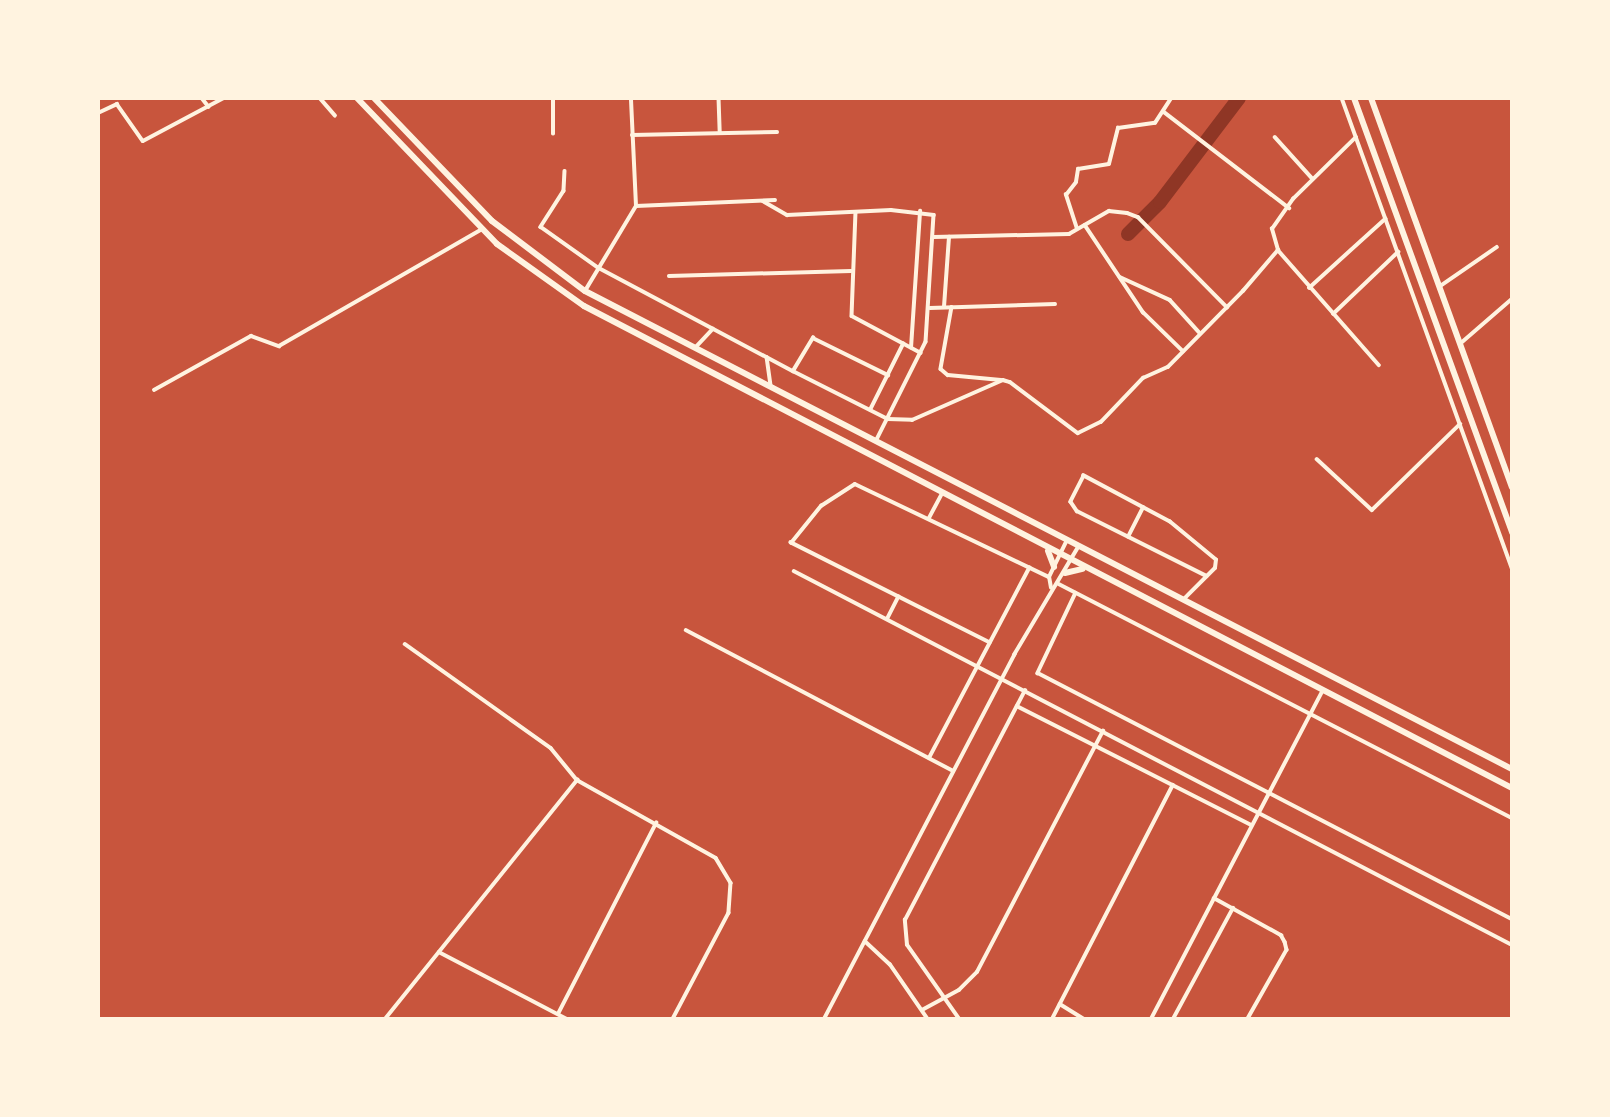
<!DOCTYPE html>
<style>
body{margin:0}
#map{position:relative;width:1610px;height:1117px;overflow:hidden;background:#c8553d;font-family:"Source Serif 4",serif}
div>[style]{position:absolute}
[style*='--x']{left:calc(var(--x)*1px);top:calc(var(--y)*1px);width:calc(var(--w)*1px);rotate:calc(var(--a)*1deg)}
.river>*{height:14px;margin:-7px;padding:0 7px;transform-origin:7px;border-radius:7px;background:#8f3625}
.minor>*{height:3.5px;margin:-1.75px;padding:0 1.75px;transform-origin:1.75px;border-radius:1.75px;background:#fff3e0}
.primary>*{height:6px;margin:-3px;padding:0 3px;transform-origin:3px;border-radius:3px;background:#fff3e0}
span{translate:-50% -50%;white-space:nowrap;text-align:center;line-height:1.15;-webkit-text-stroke:7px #fff3e0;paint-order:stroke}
.frame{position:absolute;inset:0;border:100px solid #fff3e0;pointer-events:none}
</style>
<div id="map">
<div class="river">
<div style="--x:1128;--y:234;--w:45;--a:-45"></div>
<div style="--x:1160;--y:202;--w:131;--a:-52.8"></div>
</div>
<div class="minor">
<div style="--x:202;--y:98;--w:11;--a:52"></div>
<div style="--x:320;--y:98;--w:23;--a:49"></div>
<div style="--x:719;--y:98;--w:35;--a:88"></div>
<div style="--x:1342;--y:98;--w:500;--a:70.1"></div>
<div style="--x:1164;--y:112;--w:158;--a:37.5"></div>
<div style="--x:98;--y:113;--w:21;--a:-25"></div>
<div style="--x:117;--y:104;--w:45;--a:54.9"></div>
<div style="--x:143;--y:141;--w:92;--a:-28"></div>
<div style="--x:553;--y:134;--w:36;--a:-90"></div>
<div style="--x:632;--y:135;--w:145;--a:-1.2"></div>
<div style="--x:1275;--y:137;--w:55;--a:47.9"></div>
<div style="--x:565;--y:171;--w:20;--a:93"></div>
<div style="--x:564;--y:191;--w:43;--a:122.6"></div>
<div style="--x:541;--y:227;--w:71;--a:35.3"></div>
<div style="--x:599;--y:268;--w:220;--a:28"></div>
<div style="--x:793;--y:371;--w:106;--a:26.8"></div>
<div style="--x:888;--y:419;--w:24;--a:2"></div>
<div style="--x:912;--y:420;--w:99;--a:-23.7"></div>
<div style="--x:1003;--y:380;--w:7;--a:16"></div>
<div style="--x:1010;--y:382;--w:85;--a:36.9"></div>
<div style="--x:1078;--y:433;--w:25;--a:-26"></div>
<div style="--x:1101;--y:422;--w:61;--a:-46.3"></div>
<div style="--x:1143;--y:378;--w:27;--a:-24"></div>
<div style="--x:1168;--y:367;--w:107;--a:-45.4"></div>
<div style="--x:1243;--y:291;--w:54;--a:-49.5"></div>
<div style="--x:1278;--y:250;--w:22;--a:-106"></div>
<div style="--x:1272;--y:229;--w:37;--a:-55"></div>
<div style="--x:1293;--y:199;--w:88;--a:-44.5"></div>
<div style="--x:763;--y:201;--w:28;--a:30"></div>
<div style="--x:787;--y:215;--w:104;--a:-2.8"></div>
<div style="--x:891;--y:210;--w:43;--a:6.6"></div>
<div style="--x:934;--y:215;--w:127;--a:93.6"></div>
<div style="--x:926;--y:342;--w:110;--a:116.6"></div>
<div style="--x:636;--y:206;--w:139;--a:-2.5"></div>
<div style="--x:856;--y:212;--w:104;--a:92.2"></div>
<div style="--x:852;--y:316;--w:78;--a:28.2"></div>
<div style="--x:1085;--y:225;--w:105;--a:56.3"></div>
<div style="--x:1143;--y:312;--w:56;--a:44.3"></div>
<div style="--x:1077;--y:229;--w:36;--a:-108"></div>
<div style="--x:1066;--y:195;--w:16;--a:-52"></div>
<div style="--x:1076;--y:182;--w:13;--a:-81"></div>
<div style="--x:1078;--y:169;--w:31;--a:-9"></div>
<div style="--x:1109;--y:164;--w:37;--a:-76"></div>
<div style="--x:1118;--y:128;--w:37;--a:-8"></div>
<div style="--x:1155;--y:123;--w:30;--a:-57"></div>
<div style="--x:934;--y:237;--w:135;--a:-1.3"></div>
<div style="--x:1069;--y:234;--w:46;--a:-29.9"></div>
<div style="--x:1109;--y:211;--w:18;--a:6"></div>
<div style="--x:1127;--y:213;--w:12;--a:20"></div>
<div style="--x:1138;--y:217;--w:127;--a:45.3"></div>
<div style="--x:1278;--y:250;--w:153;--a:48.7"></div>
<div style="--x:669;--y:276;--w:182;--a:-1.6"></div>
<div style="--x:1120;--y:277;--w:55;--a:24.7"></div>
<div style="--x:1170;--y:300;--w:43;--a:47.8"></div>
<div style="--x:1439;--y:287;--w:70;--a:-34.6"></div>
<div style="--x:1309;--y:288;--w:103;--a:-42.2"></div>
<div style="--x:585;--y:291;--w:99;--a:-59"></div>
<div style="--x:636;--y:206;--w:108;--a:-92.7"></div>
<div style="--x:944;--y:307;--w:70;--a:-85.9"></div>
<div style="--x:952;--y:307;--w:63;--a:100.1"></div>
<div style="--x:941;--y:369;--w:9;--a:41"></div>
<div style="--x:948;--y:375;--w:53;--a:5.4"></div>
<div style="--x:930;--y:308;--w:125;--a:-1.8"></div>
<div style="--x:1333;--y:314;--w:90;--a:-43.6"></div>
<div style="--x:1461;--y:343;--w:67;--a:-40.8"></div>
<div style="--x:695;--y:348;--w:26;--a:-47"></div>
<div style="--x:911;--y:348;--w:137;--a:-86.2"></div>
<div style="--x:767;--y:357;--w:30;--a:82"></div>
<div style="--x:793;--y:371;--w:39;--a:-59"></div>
<div style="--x:813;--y:338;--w:84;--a:26.3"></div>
<div style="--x:154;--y:390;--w:111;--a:-29.1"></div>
<div style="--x:251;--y:336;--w:30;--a:20"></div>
<div style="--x:279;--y:346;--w:233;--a:-29.9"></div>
<div style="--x:870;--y:410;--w:74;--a:-63.4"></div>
<div style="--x:1317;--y:459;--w:75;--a:42.8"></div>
<div style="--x:1372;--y:510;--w:123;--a:-44.3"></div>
<div style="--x:929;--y:518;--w:27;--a:-62"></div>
<div style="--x:1128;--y:537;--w:33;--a:-63"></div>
<div style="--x:794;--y:571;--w:810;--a:27.51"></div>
<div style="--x:1059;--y:584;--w:510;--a:27.32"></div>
<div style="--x:1051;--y:588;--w:11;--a:-100"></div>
<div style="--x:1049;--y:577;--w:41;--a:-64.1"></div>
<div style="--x:1076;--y:593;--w:89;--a:115.4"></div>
<div style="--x:1038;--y:673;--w:534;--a:27.43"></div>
<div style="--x:1183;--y:600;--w:45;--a:-45"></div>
<div style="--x:1215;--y:568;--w:8;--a:-83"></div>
<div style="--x:1216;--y:560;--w:60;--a:-140.4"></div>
<div style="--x:1170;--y:522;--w:98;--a:-151.9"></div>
<div style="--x:1084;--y:476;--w:29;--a:117"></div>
<div style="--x:1071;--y:502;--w:11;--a:56"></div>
<div style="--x:1077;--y:511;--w:145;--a:26.6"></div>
<div style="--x:887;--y:619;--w:25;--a:-63"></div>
<div style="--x:686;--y:630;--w:302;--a:27.8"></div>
<div style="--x:990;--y:643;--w:223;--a:-153.3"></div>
<div style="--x:791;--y:543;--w:48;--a:-51"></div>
<div style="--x:821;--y:506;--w:40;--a:-32.9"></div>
<div style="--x:855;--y:484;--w:215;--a:25.6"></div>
<div style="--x:405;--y:644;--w:179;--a:35.5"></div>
<div style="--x:551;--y:748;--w:41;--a:50.9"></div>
<div style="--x:577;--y:780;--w:159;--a:29.3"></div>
<div style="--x:716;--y:858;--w:29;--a:59"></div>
<div style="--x:731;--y:883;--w:30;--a:94"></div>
<div style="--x:729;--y:913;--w:120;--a:117.8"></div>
<div style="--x:1017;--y:706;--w:263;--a:26.9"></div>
<div style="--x:929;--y:758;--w:215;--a:-62.2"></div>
<div style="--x:1214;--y:898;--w:77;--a:28.9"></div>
<div style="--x:1281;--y:935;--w:8;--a:60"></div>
<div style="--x:1285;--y:942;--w:8;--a:76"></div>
<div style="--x:1287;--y:950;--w:79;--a:119.5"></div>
<div style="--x:865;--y:941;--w:34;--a:43"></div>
<div style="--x:890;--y:964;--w:67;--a:55.4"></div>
<div style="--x:439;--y:952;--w:144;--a:27.6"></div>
<div style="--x:1060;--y:1004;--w:28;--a:32"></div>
<div style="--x:922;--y:1010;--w:42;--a:-28.4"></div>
<div style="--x:959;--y:990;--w:25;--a:-45"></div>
<div style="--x:977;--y:972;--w:272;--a:-62.4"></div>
<div style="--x:558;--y:1014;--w:215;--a:-62.8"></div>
<div style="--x:385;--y:1019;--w:307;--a:-51.2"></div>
<div style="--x:824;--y:1019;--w:411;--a:-62.4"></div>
<div style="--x:1014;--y:655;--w:126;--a:-59.3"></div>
<div style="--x:959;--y:1019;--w:90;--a:-125.1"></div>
<div style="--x:907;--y:945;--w:25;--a:-95"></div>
<div style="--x:905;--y:920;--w:259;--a:-62.4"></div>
<div style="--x:1052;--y:1019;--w:263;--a:-62.7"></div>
<div style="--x:1151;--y:1019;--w:369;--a:-62.4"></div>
<div style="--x:1173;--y:1019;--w:126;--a:-61.6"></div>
</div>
<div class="primary">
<div style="--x:357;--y:98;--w:202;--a:46.2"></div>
<div style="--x:497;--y:244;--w:107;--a:35.5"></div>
<div style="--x:584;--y:306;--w:1046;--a:27.45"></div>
<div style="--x:374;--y:98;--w:170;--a:46.2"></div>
<div style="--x:492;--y:221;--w:116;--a:37"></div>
<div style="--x:585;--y:291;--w:1043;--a:27.28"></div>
<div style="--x:1354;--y:98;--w:463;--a:70"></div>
<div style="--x:1371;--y:98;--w:414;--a:70.1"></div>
<div style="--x:1048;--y:551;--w:17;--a:69"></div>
<div style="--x:1065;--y:573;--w:18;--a:-13"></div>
</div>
<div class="frame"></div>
</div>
